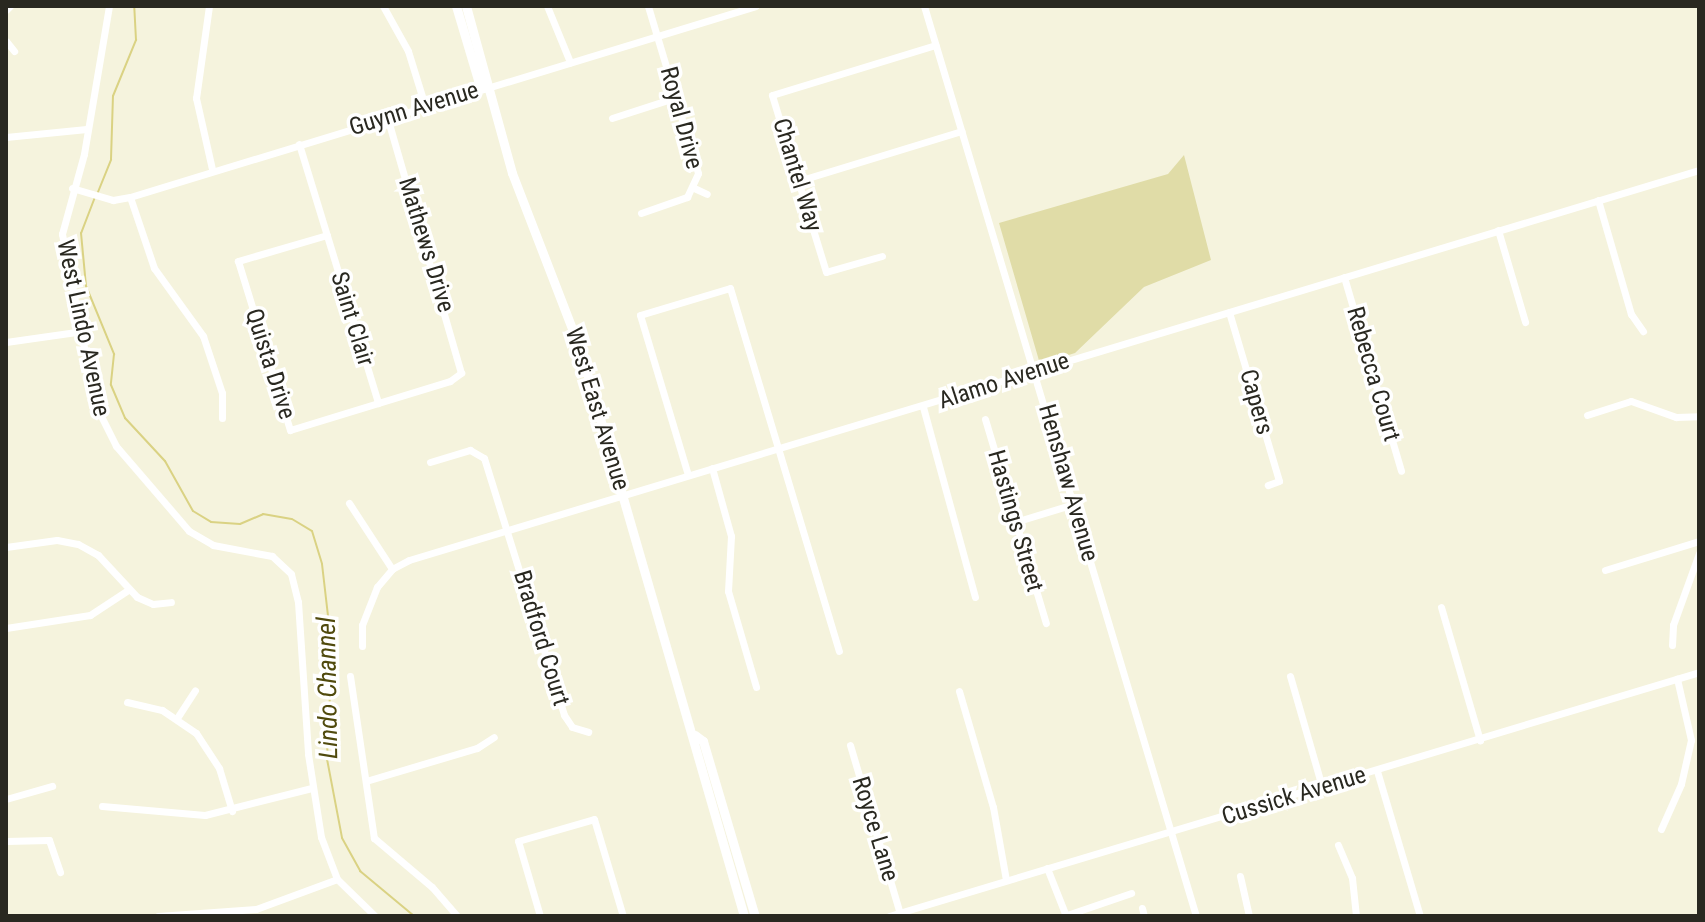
<!DOCTYPE html>
<style>
body{margin:0}
#map{position:relative;width:1705px;height:922px;overflow:hidden;background:#f5f3dd;font-family:"Roboto Condensed",sans-serif}
div>[style]{position:absolute}
[style*='--x']{left:calc(var(--x)*1px);top:calc(var(--y)*1px);width:calc(var(--w)*1px);rotate:calc(var(--a)*1deg)}
.green>*{inset:0;background:#e0dca7}
.stream>*{height:2px;margin:-1px;padding:0 1px;transform-origin:1px;border-radius:1px;background:#dad283}
.street>*{height:7px;margin:-3.5px;padding:0 3.5px;transform-origin:3.5px;border-radius:3.5px;background:#fff}
.secondary>*{height:9px;margin:-4.5px;padding:0 4.5px;transform-origin:4.5px;border-radius:4.5px;background:#fff}
span{translate:-50% -50%;white-space:nowrap;text-align:center;line-height:1.15;-webkit-text-stroke:7px #fff;paint-order:stroke}
.street-label{font-size:24px;color:#292820}
.water-label{font-size:26px;color:#504a0d;font-style:italic}
.frame{position:absolute;inset:0;border:8px solid #292820;pointer-events:none}
</style>
<div id="map">
<div class="green">
<div style="clip-path:polygon(1184px 155px,1211px 260px,1144px 287px,1075px 353px,1040px 364px,999px 223px,1168px 174px)"></div>
</div>
<div class="stream">
<div style="--x:98;--y:192;--w:35;--a:-68"></div>
<div style="--x:111;--y:159;--w:63;--a:-88.2"></div>
<div style="--x:113;--y:96;--w:61;--a:-67.7"></div>
<div style="--x:136;--y:40;--w:34;--a:-93"></div>
<div style="--x:95;--y:197;--w:39;--a:111"></div>
<div style="--x:81;--y:233;--w:53;--a:84.6"></div>
<div style="--x:86;--y:286;--w:74;--a:67.6"></div>
<div style="--x:114;--y:354;--w:31;--a:96"></div>
<div style="--x:111;--y:385;--w:36;--a:67"></div>
<div style="--x:125;--y:418;--w:59;--a:47.1"></div>
<div style="--x:165;--y:461;--w:57;--a:60.8"></div>
<div style="--x:193;--y:511;--w:21;--a:31"></div>
<div style="--x:211;--y:522;--w:29;--a:4"></div>
<div style="--x:240;--y:524;--w:25;--a:-23"></div>
<div style="--x:263;--y:514;--w:29;--a:10"></div>
<div style="--x:292;--y:519;--w:23;--a:31"></div>
<div style="--x:312;--y:531;--w:34;--a:73"></div>
<div style="--x:322;--y:564;--w:88;--a:83.4"></div>
<div style="--x:332;--y:651;--w:108;--a:92.7"></div>
<div style="--x:327;--y:759;--w:80;--a:79.2"></div>
<div style="--x:342;--y:838;--w:38;--a:61"></div>
<div style="--x:360;--y:871;--w:70;--a:39.8"></div>
</div>
<div class="street">
<div style="--x:109;--y:6;--w:150;--a:99.6"></div>
<div style="--x:84;--y:154;--w:83;--a:105.4"></div>
<div style="--x:62;--y:234;--w:173;--a:79"></div>
<div style="--x:95;--y:404;--w:47;--a:63.4"></div>
<div style="--x:116;--y:446;--w:112;--a:49.3"></div>
<div style="--x:189;--y:531;--w:28;--a:30"></div>
<div style="--x:213;--y:545;--w:60;--a:10.6"></div>
<div style="--x:272;--y:556;--w:26;--a:43"></div>
<div style="--x:291;--y:574;--w:29;--a:76"></div>
<div style="--x:298;--y:602;--w:152;--a:86.2"></div>
<div style="--x:308;--y:754;--w:84;--a:81.1"></div>
<div style="--x:321;--y:837;--w:45;--a:69.1"></div>
<div style="--x:337;--y:879;--w:53;--a:44.2"></div>
<div style="--x:209;--y:6;--w:93;--a:98"></div>
<div style="--x:196;--y:98;--w:73;--a:77.3"></div>
<div style="--x:383;--y:6;--w:51;--a:60.9"></div>
<div style="--x:408;--y:51;--w:58;--a:72.8"></div>
<div style="--x:547;--y:6;--w:61;--a:67.7"></div>
<div style="--x:924;--y:6;--w:950;--a:73.36"></div>
<div style="--x:6;--y:10;--w:6;--a:-45"></div>
<div style="--x:6;--y:41;--w:13;--a:51"></div>
<div style="--x:612;--y:118;--w:68;--a:-17.9"></div>
<div style="--x:6;--y:137;--w:81;--a:-5.6"></div>
<div style="--x:299;--y:144;--w:271;--a:73"></div>
<div style="--x:798;--y:181;--w:171;--a:-17"></div>
<div style="--x:72;--y:188;--w:43;--a:16.3"></div>
<div style="--x:113;--y:200;--w:17;--a:-10"></div>
<div style="--x:130;--y:197;--w:654;--a:-16.97"></div>
<div style="--x:694;--y:188;--w:14;--a:25"></div>
<div style="--x:130;--y:197;--w:75;--a:71.3"></div>
<div style="--x:154;--y:268;--w:84;--a:54.2"></div>
<div style="--x:203;--y:336;--w:60;--a:71.6"></div>
<div style="--x:222;--y:393;--w:25;--a:90"></div>
<div style="--x:1598;--y:200;--w:119;--a:73.9"></div>
<div style="--x:1631;--y:314;--w:21;--a:55"></div>
<div style="--x:641;--y:213;--w:49;--a:-19.2"></div>
<div style="--x:687;--y:197;--w:26;--a:-65"></div>
<div style="--x:698;--y:173;--w:174;--a:-106.7"></div>
<div style="--x:1498;--y:230;--w:96;--a:73.6"></div>
<div style="--x:327;--y:235;--w:93;--a:163.7"></div>
<div style="--x:238;--y:261;--w:177;--a:72.9"></div>
<div style="--x:290;--y:430;--w:167;--a:-17"></div>
<div style="--x:450;--y:381;--w:14;--a:-36"></div>
<div style="--x:461;--y:373;--w:266;--a:-106.1"></div>
<div style="--x:882;--y:256;--w:58;--a:164.1"></div>
<div style="--x:826;--y:272;--w:185;--a:-107"></div>
<div style="--x:772;--y:95;--w:171;--a:-17"></div>
<div style="--x:1344;--y:277;--w:202;--a:73.6"></div>
<div style="--x:1229;--y:312;--w:176;--a:73.5"></div>
<div style="--x:1279;--y:481;--w:12;--a:160"></div>
<div style="--x:6;--y:342;--w:78;--a:-8.1"></div>
<div style="--x:923;--y:407;--w:197;--a:74.7"></div>
<div style="--x:1587;--y:415;--w:46;--a:-17.7"></div>
<div style="--x:1631;--y:401;--w:48;--a:19.6"></div>
<div style="--x:1676;--y:417;--w:23;--a:-2"></div>
<div style="--x:985;--y:419;--w:213;--a:73.4"></div>
<div style="--x:430;--y:462;--w:42;--a:-16.7"></div>
<div style="--x:470;--y:450;--w:16;--a:30"></div>
<div style="--x:484;--y:458;--w:269;--a:72.7"></div>
<div style="--x:564;--y:715;--w:14;--a:56"></div>
<div style="--x:572;--y:727;--w:17;--a:17"></div>
<div style="--x:712;--y:468;--w:71;--a:74.4"></div>
<div style="--x:731;--y:536;--w:55;--a:93.1"></div>
<div style="--x:728;--y:591;--w:100;--a:73.7"></div>
<div style="--x:688;--y:475;--w:167;--a:-106.7"></div>
<div style="--x:640;--y:315;--w:94;--a:-16.7"></div>
<div style="--x:730;--y:288;--w:379;--a:73.3"></div>
<div style="--x:349;--y:503;--w:79;--a:56.9"></div>
<div style="--x:1015;--y:522;--w:62;--a:-17"></div>
<div style="--x:6;--y:547;--w:51;--a:-7.8"></div>
<div style="--x:57;--y:540;--w:21;--a:11"></div>
<div style="--x:78;--y:544;--w:23;--a:29"></div>
<div style="--x:98;--y:555;--w:57;--a:47.1"></div>
<div style="--x:137;--y:597;--w:17;--a:24"></div>
<div style="--x:153;--y:604;--w:18;--a:-6"></div>
<div style="--x:1605;--y:570;--w:98;--a:-17.1"></div>
<div style="--x:1441;--y:607;--w:139;--a:73.7"></div>
<div style="--x:6;--y:628;--w:85;--a:-8.8"></div>
<div style="--x:90;--y:615;--w:45;--a:-33.3"></div>
<div style="--x:1672;--y:645;--w:20;--a:-87"></div>
<div style="--x:1673;--y:625;--w:77;--a:-70.1"></div>
<div style="--x:362;--y:646;--w:21;--a:-90"></div>
<div style="--x:362;--y:625;--w:41;--a:-68.5"></div>
<div style="--x:377;--y:587;--w:23;--a:-50"></div>
<div style="--x:392;--y:569;--w:19;--a:-28"></div>
<div style="--x:409;--y:560;--w:1348;--a:-16.82"></div>
<div style="--x:350;--y:676;--w:164;--a:81.6"></div>
<div style="--x:374;--y:838;--w:76;--a:40.2"></div>
<div style="--x:432;--y:887;--w:38;--a:49"></div>
<div style="--x:1290;--y:676;--w:116;--a:73.9"></div>
<div style="--x:959;--y:691;--w:121;--a:73.7"></div>
<div style="--x:993;--y:807;--w:74;--a:79.9"></div>
<div style="--x:127;--y:702;--w:36;--a:13"></div>
<div style="--x:162;--y:710;--w:41;--a:34.1"></div>
<div style="--x:196;--y:733;--w:42;--a:56.7"></div>
<div style="--x:219;--y:768;--w:45;--a:73.2"></div>
<div style="--x:177;--y:718;--w:33;--a:-57"></div>
<div style="--x:850;--y:745;--w:176;--a:73.5"></div>
<div style="--x:1377;--y:771;--w:151;--a:73.5"></div>
<div style="--x:366;--y:781;--w:116;--a:-16.6"></div>
<div style="--x:477;--y:748;--w:20;--a:-33"></div>
<div style="--x:6;--y:799;--w:48;--a:-15.8"></div>
<div style="--x:102;--y:806;--w:103;--a:5"></div>
<div style="--x:205;--y:815;--w:110;--a:-14.2"></div>
<div style="--x:1661;--y:829;--w:49;--a:-66"></div>
<div style="--x:1681;--y:784;--w:45;--a:-77.2"></div>
<div style="--x:1691;--y:740;--w:63;--a:-102.9"></div>
<div style="--x:6;--y:841;--w:43;--a:-1.3"></div>
<div style="--x:49;--y:840;--w:34;--a:71"></div>
<div style="--x:1338;--y:845;--w:36;--a:67"></div>
<div style="--x:1352;--y:878;--w:38;--a:84"></div>
<div style="--x:1047;--y:868;--w:52;--a:68.4"></div>
<div style="--x:1240;--y:876;--w:41;--a:77.3"></div>
<div style="--x:1142;--y:908;--w:8;--a:76"></div>
<div style="--x:158;--y:916;--w:98;--a:-4.1"></div>
<div style="--x:256;--y:909;--w:86;--a:-20.3"></div>
<div style="--x:540;--y:916;--w:78;--a:-106.3"></div>
<div style="--x:518;--y:841;--w:79;--a:-16.1"></div>
<div style="--x:594;--y:819;--w:101;--a:73.4"></div>
<div style="--x:889;--y:916;--w:846;--a:-16.76"></div>
<div style="--x:1064;--y:916;--w:71;--a:-18.9"></div>
</div>
<div class="secondary">
<div style="--x:456;--y:6;--w:77;--a:73.4"></div>
<div style="--x:478;--y:80;--w:11;--a:45"></div>
<div style="--x:466;--y:6;--w:173;--a:74.6"></div>
<div style="--x:512;--y:173;--w:189;--a:68.9"></div>
<div style="--x:580;--y:349;--w:590;--a:73.87"></div>
<div style="--x:695;--y:735;--w:10;--a:37"></div>
<div style="--x:703;--y:741;--w:183;--a:73.5"></div>
</div>
<div class="street-label">
<span style="left:414px;top:109px;rotate:-17deg">Guynn Avenue</span>
<span style="left:681px;top:118px;rotate:75deg">Royal Drive</span>
<span style="left:797px;top:175px;rotate:73deg">Chantel Way</span>
<span style="left:426px;top:245px;rotate:73deg">Mathews Drive</span>
<span style="left:352px;top:319px;rotate:73deg">Saint Clair</span>
<span style="left:83px;top:328px;rotate:78deg">West Lindo Avenue</span>
<span style="left:270px;top:364px;rotate:72deg">Quista Drive</span>
<span style="left:1373px;top:374px;rotate:74deg">Rebecca Court</span>
<span style="left:1004px;top:381px;rotate:-18deg">Alamo Avenue</span>
<span style="left:1256px;top:402px;rotate:74deg">Capers</span>
<span style="left:597px;top:409px;rotate:73deg">West East Avenue</span>
<span style="left:1068px;top:483px;rotate:74deg">Henshaw Avenue</span>
<span style="left:1015px;top:521px;rotate:74deg">Hastings Street</span>
<span style="left:541px;top:638px;rotate:73deg">Bradford Court</span>
<span style="left:1294px;top:796px;rotate:-17deg">Cussick Avenue</span>
<span style="left:875px;top:829px;rotate:73deg">Royce Lane</span>
</div>
<div class="water-label">
<span style="left:328px;top:688px;rotate:-91deg">Lindo Channel</span>
</div>
<div class="frame"></div>
</div>
